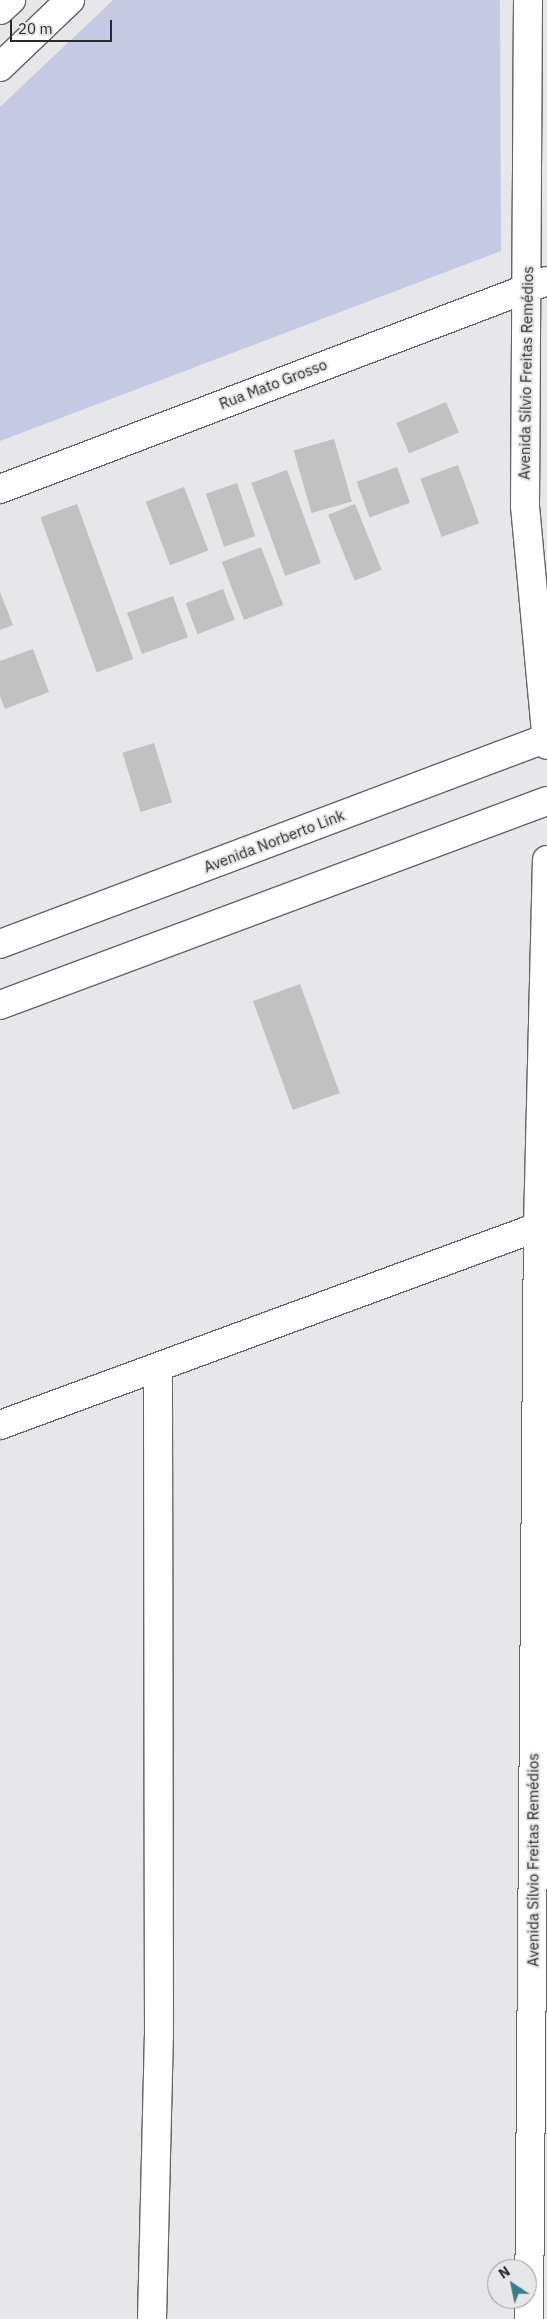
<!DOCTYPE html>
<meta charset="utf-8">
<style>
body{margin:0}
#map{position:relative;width:547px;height:2319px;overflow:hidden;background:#e7e7e9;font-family:"IBM Plex Sans",sans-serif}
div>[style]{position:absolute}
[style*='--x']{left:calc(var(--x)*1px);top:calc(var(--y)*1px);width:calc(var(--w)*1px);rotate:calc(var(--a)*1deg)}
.green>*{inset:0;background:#c5c9e3}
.building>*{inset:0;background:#c2c1c2;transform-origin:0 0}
.roads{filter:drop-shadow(1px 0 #636465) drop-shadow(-1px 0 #636465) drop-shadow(0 1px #636465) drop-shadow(0 -1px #636465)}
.minor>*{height:28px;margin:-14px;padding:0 14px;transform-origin:14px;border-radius:14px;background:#fff}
span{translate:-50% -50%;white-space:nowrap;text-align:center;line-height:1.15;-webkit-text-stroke:4px #e7e7e9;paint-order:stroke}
.street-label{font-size:15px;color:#2a2a2a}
.north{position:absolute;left:487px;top:2259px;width:50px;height:50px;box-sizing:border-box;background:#e7e7e9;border:1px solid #9b9b9d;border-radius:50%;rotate:326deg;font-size:14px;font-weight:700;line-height:20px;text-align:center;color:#2a2a2a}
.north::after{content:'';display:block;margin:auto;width:18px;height:22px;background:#397c8c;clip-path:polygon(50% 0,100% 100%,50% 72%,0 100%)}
.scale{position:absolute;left:10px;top:20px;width:102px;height:22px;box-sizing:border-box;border:2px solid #2a2a2a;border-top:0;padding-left:6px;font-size:15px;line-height:18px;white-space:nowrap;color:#2a2a2a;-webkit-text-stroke:4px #e7e7e9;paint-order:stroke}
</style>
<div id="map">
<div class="green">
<div style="clip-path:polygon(113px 0,500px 0,501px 251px,0 441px,0 107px)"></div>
</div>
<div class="building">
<div style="left:446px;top:402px;width:33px;height:54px;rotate:67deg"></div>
<div style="left:334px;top:439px;width:65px;height:42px;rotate:74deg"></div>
<div style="left:458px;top:465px;width:62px;height:40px;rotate:70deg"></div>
<div style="left:397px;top:467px;width:38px;height:43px;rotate:70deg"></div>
<div style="left:287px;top:470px;width:99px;height:38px;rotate:70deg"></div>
<div style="left:237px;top:483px;width:56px;height:33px;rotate:71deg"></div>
<div style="left:184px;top:487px;width:68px;height:41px;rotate:69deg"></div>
<div style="left:77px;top:504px;width:165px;height:39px;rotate:70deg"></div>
<div style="left:355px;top:504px;width:71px;height:29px;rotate:68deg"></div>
<div style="left:261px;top:547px;width:62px;height:42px;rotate:69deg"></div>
<div style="left:223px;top:589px;width:33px;height:40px;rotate:69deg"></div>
<div style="clip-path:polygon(0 592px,13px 625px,0 630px)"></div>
<div style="left:173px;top:596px;width:44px;height:49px;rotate:70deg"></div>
<div style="clip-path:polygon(33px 649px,49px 692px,5px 709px,0 696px,0 661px)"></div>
<div style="left:154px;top:743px;width:62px;height:33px;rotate:73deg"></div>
<div style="left:300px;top:984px;width:116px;height:50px;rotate:70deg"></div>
</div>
<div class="roads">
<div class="minor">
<div style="--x:528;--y:0;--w:506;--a:90.34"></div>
<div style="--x:525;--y:506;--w:240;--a:84.7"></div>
<div style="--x:0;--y:10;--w:15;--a:-42"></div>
<div style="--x:0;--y:67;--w:97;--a:-43.7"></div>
<div style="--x:0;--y:489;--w:585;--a:-20.82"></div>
<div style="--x:0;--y:944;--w:585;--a:-20.64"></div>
<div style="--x:0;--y:1005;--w:584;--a:-20.45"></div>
<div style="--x:0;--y:1425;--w:573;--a:-20.21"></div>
<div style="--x:152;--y:2319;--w:283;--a:-88.6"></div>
<div style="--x:159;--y:2036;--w:668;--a:-90.09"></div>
<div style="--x:529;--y:2319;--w:1092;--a:-89.53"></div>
<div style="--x:538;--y:1227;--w:367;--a:-88.6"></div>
</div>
</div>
<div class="street-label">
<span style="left:526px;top:373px;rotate:-89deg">Avenida Sílvio Freitas Remédios</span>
<span style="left:273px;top:384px;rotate:-21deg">Rua Mato Grosso</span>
<span style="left:274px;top:841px;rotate:-21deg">Avenida Norberto Link</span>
<span style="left:533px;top:1860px;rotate:-90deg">Avenida Sílvio Freitas Remédios</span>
</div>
<div class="north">N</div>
<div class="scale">20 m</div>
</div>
